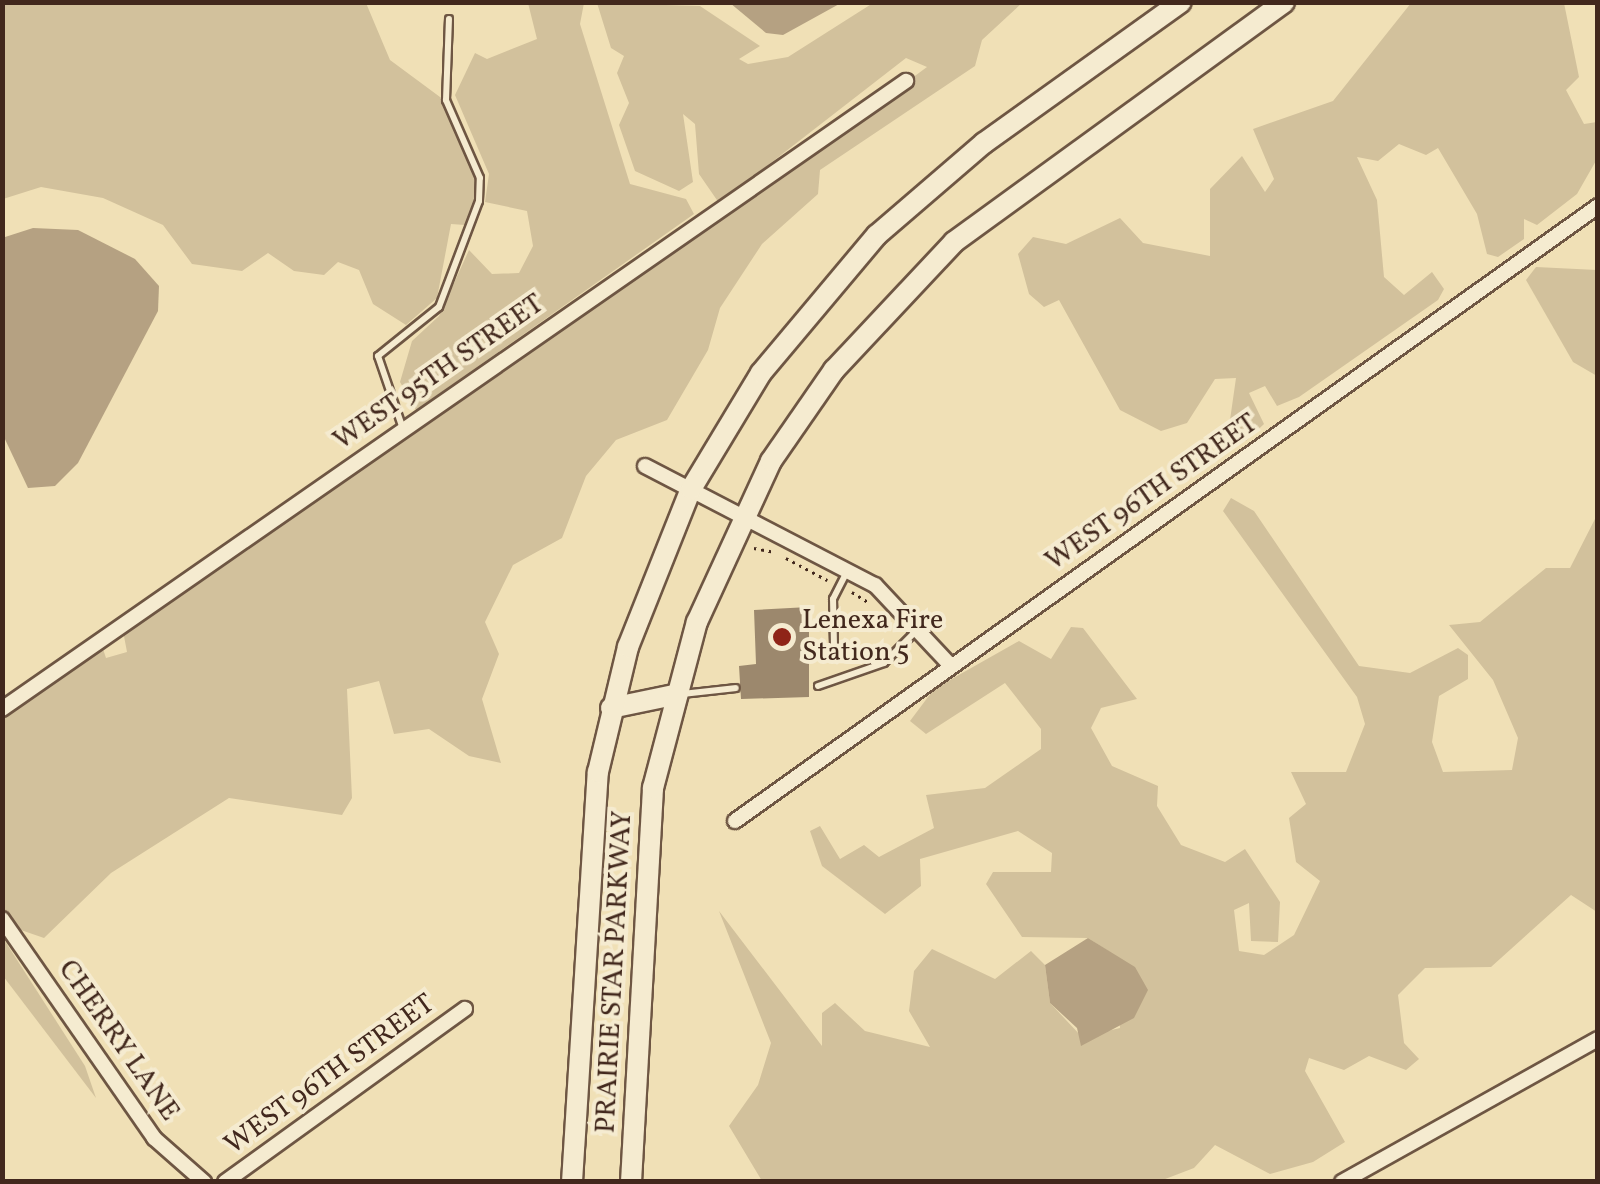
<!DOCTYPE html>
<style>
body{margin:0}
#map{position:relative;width:1600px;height:1184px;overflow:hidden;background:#f0e0b6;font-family:Vollkorn,serif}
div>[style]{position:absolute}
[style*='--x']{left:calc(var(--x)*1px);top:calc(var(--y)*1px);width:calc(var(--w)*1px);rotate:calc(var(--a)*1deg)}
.green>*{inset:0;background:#d2c19c}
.water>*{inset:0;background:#b5a182}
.building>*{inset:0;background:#9c886d}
.path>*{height:2.5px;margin-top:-1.25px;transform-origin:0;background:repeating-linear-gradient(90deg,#42281d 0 2.5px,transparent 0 7.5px)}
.roads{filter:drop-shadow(2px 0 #6e5643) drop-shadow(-2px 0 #6e5643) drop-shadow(0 2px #6e5643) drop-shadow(0 -2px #6e5643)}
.lane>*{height:6px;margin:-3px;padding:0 3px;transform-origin:3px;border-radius:3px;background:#f5ebd0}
.street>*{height:14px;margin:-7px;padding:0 7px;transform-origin:7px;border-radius:7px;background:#f5ebd0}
.secondary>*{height:20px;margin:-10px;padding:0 10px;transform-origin:10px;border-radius:10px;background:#f5ebd0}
.dots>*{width:28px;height:28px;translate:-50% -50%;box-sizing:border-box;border:5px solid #f5ebd0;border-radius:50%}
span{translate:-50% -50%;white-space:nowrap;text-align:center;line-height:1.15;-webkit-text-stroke:8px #f5ebd0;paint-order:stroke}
.street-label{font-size:28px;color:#42281d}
.poi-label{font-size:28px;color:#42281d}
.left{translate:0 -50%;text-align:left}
.frame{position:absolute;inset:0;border:5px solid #42281d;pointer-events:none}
</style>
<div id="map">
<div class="green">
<div style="clip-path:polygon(2px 3px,366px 3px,390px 60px,440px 97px,474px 159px,479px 189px,465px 225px,451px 224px,437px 298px,406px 325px,373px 304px,359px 270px,338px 262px,324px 275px,294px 271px,268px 253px,242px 271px,192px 264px,163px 225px,103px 198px,41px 187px,3px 199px)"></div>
<div style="clip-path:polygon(528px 3px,584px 3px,580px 24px,630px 184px,686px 199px,694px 214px,416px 410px,400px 382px,412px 341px,439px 316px,469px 250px,492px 274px,519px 273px,533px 246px,527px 211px,485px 202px,489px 174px,455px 95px,475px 53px,487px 59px,537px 39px)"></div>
<div style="clip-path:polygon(597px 3px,700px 6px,760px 46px,739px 59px,748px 64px,788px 57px,873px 3px,1022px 3px,982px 40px,975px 66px,820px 170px,818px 194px,762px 244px,720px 308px,708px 350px,667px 420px,616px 440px,586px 476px,562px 538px,513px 565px,485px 622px,499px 654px,482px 699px,501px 763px,469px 756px,429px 729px,394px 734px,379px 681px,347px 689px,352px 798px,342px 815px,229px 798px,111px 873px,44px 938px,18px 929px,3px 909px,3px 713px,101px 643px,106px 658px,127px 652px,123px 631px,705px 231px,927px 67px,906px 58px,719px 203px,699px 174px,695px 124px,683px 114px,693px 182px,679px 191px,635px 171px,619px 125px,629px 103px,617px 73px,624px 56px,611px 48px)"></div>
<div style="clip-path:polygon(1411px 3px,1564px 3px,1579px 77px,1566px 90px,1584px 124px,1597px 122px,1597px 159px,1577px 194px,1537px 225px,1524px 219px,1524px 239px,1498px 257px,1487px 254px,1477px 214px,1438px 148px,1426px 155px,1399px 144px,1378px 161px,1357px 157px,1377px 200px,1384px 277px,1404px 295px,1432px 272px,1444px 289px,1438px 300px,1299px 397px,1277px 406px,1265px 386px,1249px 393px,1264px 424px,1246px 441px,1229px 427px,1236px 378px,1215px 379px,1187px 423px,1161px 431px,1120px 410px,1059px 300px,1044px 307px,1029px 294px,1018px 254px,1033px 237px,1066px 244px,1120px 218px,1143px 243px,1210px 256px,1210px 189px,1242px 156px,1265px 192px,1274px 179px,1253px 129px,1333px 101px)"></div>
<div style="clip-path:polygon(1536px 267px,1597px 270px,1597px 376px,1573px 362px,1526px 280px)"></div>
<div style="clip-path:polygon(1231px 498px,1254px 511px,1359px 666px,1410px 673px,1458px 648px,1468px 655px,1468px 679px,1439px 696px,1432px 742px,1443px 772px,1512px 770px,1518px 738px,1493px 680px,1449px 625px,1480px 622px,1546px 568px,1570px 568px,1597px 515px,1597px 912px,1571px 895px,1491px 967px,1425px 968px,1398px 995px,1404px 1043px,1419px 1059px,1406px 1070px,1369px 1056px,1344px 1070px,1309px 1058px,1305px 1071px,1345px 1142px,1313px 1162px,1270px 1174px,1215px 1145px,1194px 1168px,1160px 1181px,762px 1181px,729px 1126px,758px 1085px,771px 1043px,719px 911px,822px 1046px,822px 1013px,835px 1003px,865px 1031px,930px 1047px,909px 1011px,914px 971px,932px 949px,995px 979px,1031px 951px,1045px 965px,1050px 1003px,1082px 1037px,1120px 1028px,1116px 956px,1088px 938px,1022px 937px,986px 884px,993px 872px,1051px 872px,1052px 853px,1018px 831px,920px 859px,921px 886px,885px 914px,822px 866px,810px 831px,820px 826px,840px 859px,864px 845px,879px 857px,934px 828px,926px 795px,985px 788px,1041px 749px,1041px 729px,1005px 683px,926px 734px,910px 721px,934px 689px,1019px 641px,1051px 659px,1071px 627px,1083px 628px,1137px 699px,1101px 708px,1091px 728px,1112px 766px,1158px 786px,1157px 806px,1181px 845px,1225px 862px,1245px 849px,1280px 902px,1278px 942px,1251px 941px,1249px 903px,1234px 910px,1239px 951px,1264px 955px,1294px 935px,1320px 881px,1296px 862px,1289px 818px,1306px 804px,1291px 772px,1346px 772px,1365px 724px,1357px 697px,1223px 511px)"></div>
<div style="clip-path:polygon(3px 938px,85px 1066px,96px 1098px,3px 976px)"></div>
</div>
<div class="water">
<div style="clip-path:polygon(730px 3px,841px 3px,783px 35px,766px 33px)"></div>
<div style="clip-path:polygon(33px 228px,78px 230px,135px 259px,159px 286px,158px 311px,78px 463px,55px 486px,28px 488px,3px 435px,2px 238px)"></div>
<div style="clip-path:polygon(1088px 938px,1135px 967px,1148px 990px,1134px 1018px,1081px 1046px,1077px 1028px,1050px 1003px,1045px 965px)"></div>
</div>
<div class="building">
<div style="clip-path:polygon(809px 607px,809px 697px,741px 699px,739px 666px,756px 664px,754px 610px)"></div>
</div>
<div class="path">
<div style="--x:754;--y:548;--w:20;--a:11"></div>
<div style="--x:786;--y:558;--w:47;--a:28.2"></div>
<div style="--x:852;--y:592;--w:22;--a:32"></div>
</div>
<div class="roads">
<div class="lane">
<div style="--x:403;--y:429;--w:77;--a:-108.9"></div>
<div style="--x:378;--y:356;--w:78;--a:-38.8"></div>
<div style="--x:439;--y:307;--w:113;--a:-69.3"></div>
<div style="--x:479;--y:201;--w:23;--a:-88"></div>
<div style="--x:480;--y:178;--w:85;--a:-113.6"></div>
<div style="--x:446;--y:100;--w:81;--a:-87.9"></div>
<div style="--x:834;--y:646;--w:47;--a:-91.2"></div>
<div style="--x:833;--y:599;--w:33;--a:-63"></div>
<div style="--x:818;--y:686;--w:70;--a:-19.2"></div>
<div style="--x:884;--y:663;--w:48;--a:-45"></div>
<div style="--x:683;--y:694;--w:53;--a:-6.5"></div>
</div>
<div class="street">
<div style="--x:645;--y:466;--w:259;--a:27.4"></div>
<div style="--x:875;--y:585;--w:111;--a:46.8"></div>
<div style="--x:2;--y:709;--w:1101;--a:-34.79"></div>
<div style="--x:735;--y:821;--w:1060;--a:-35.47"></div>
<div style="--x:2;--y:919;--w:267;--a:55.2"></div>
<div style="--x:154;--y:1138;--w:67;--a:41.3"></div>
<div style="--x:225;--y:1182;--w:296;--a:-35.8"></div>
<div style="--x:1342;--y:1182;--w:293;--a:-29.2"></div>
</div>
<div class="secondary">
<div style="--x:611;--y:708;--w:64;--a:-11.7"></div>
<div style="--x:572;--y:1182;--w:411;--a:-86.4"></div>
<div style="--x:598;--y:772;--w:129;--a:-76.5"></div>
<div style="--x:628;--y:647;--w:170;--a:-68.3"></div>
<div style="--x:691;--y:489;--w:135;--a:-58.9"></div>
<div style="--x:761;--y:373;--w:180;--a:-50"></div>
<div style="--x:877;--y:235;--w:141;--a:-40.7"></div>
<div style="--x:984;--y:143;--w:242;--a:-35.6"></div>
<div style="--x:631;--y:1182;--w:395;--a:-86.8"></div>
<div style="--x:653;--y:788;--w:172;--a:-75.2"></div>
<div style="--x:697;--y:622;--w:177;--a:-65.3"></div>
<div style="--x:771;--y:461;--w:111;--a:-55.3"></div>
<div style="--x:834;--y:370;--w:175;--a:-46.8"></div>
<div style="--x:954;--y:242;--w:408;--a:-36"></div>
</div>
</div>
<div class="dots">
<div style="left:782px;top:637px;background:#8f2418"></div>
</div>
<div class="street-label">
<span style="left:439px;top:373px;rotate:-35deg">WEST 95TH STREET</span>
<span style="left:1152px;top:493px;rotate:-35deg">WEST 96TH STREET</span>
<span style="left:615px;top:972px;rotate:-87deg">PRAIRIE STAR PARKWAY</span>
<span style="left:118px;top:1041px;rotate:55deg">CHERRY LANE</span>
<span style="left:330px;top:1075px;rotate:-36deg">WEST 96TH STREET</span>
</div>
<div class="poi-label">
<span class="left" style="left:802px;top:637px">Lenexa Fire<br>Station 5</span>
</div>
<div class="frame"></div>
</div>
